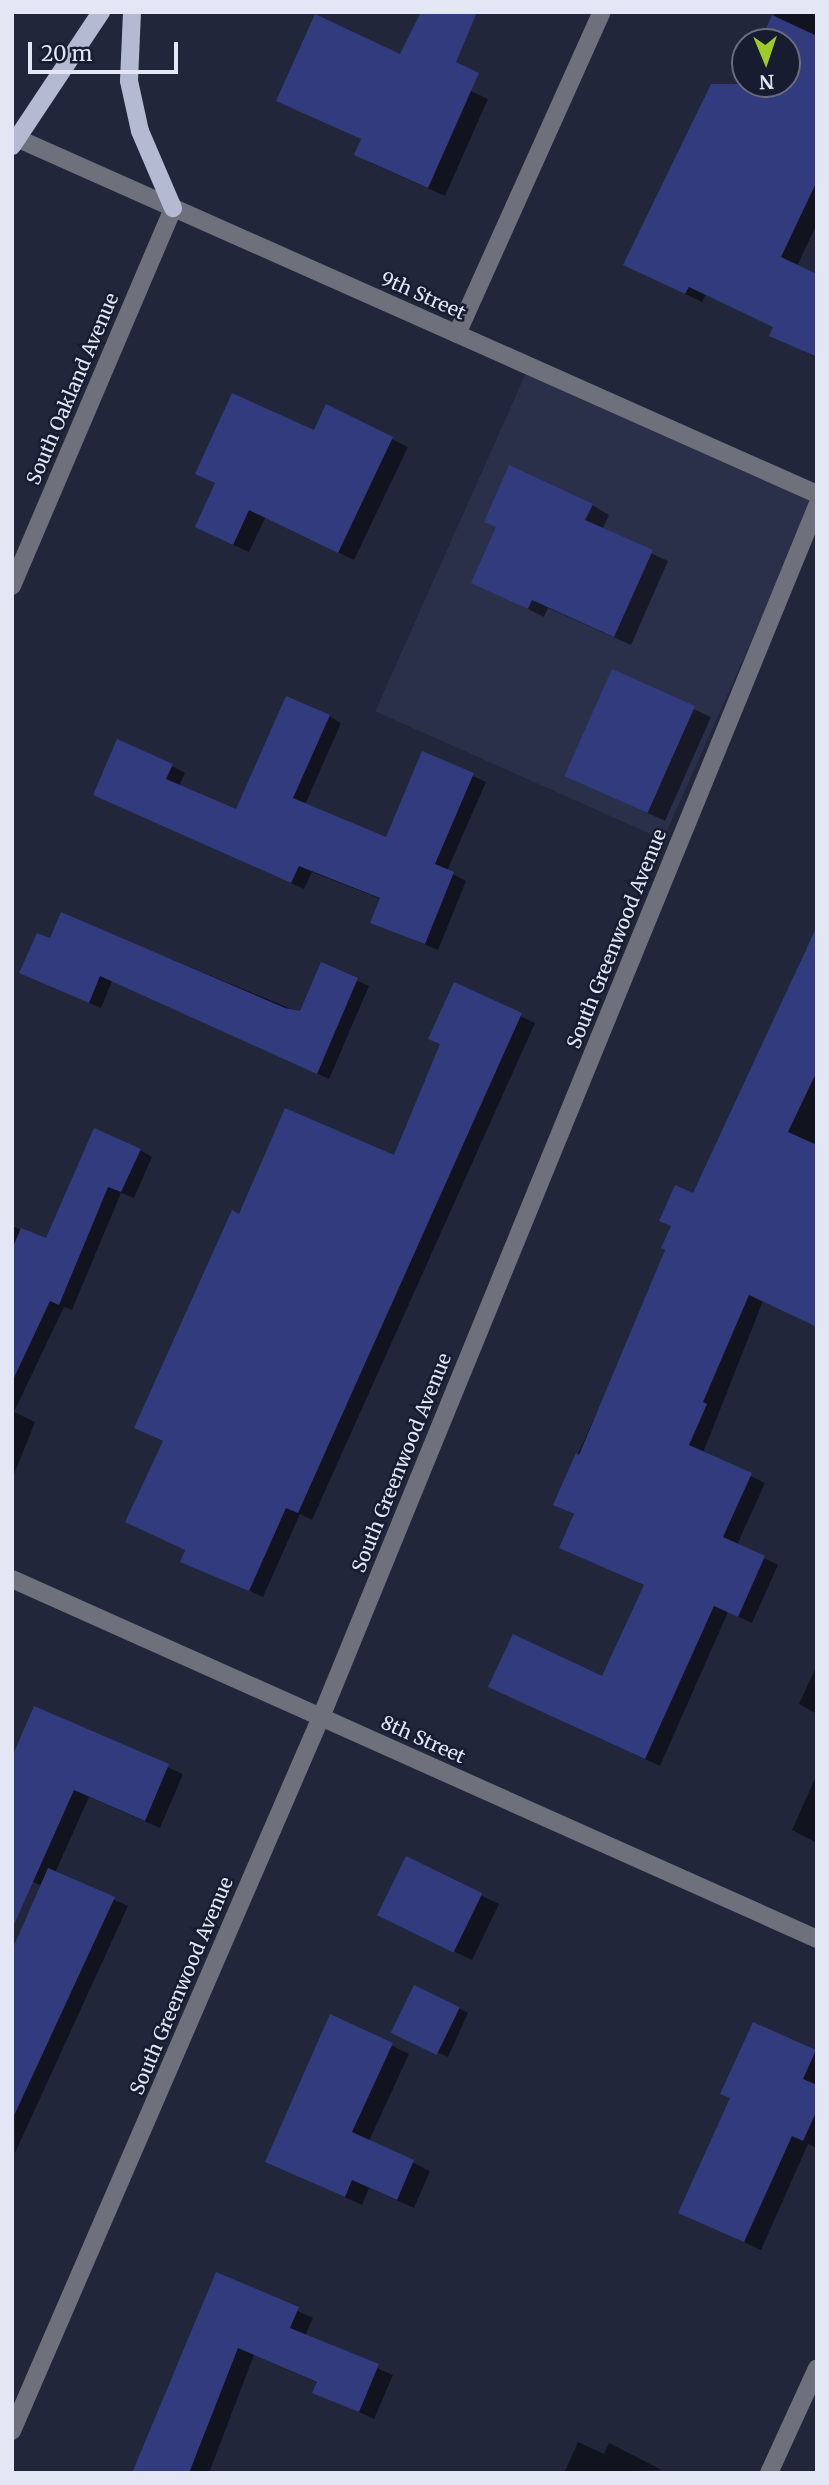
<!DOCTYPE html>
<style>
body{margin:0}
#map{position:relative;width:829px;height:2485px;overflow:hidden;background:#21263b;font-family:Merriweather,serif}
div>[style]{position:absolute}
[style*='--x']{left:calc(var(--x)*1px);top:calc(var(--y)*1px);width:calc(var(--w)*1px);rotate:calc(var(--a)*1deg)}
.built>*{inset:0;background:#2b304a;transform-origin:0 0}
.shadow>*{inset:0;background:#0007}
.building>*{inset:0;background:#323b7d;transform-origin:0 0}
.minor>*{height:18px;margin:-9px;padding:0 9px;transform-origin:9px;border-radius:9px;background:#6e707c}
.major>*{height:18px;margin:-9px;padding:0 9px;transform-origin:9px;border-radius:9px;background:#b4bad2}
span{translate:-50% -50%;white-space:nowrap;text-align:center;line-height:1.15;-webkit-text-stroke:5px #181c30;paint-order:stroke}
.street-label{font-size:19px;color:#e3e7f5}
.frame{position:absolute;inset:0;border:14px solid #e3e7f5;pointer-events:none}
.north{position:absolute;left:731px;top:28px;width:70px;height:70px;box-sizing:border-box;background:#181c30;border:2px solid #696d7f;border-radius:50%;rotate:178deg;font-size:19px;font-weight:700;line-height:28px;text-align:center;color:#e3e7f5}
.north::after{content:'';display:block;margin:auto;width:24px;height:32px;background:#9fca2c;clip-path:polygon(50% 0,100% 100%,50% 72%,0 100%)}
.scale{position:absolute;left:28px;top:42px;width:150px;height:32px;box-sizing:border-box;border:4px solid #e3e7f5;border-top:0;padding-left:9px;font-size:21px;line-height:24px;white-space:nowrap;color:#e3e7f5;-webkit-text-stroke:5px #181c30;paint-order:stroke}
</style>
<div id="map">
<div class="built">
<div style="left:529px;top:366px;width:315px;height:378px;rotate:24deg"></div>
</div>
<div class="shadow">
<div style="clip-path:polygon(776px 12px,817px 12px,817px 224px,797px 266px,817px 276px,817px 358px,771px 335px,775px 327px,706px 295px,702px 302px,641px 273px,745px 78px,745px 84px,787px 84px,787px 42px,762px 42px)"></div>
<div style="clip-path:polygon(316px 17px,488px 99px,445px 196px,373px 164px,356px 155px,363px 140px,278px 100px)"></div>
<div style="clip-path:polygon(327px 407px,408px 447px,354px 560px,265px 518px,249px 552px,212px 535px,216px 484px,197px 473px,315px 433px)"></div>
<div style="clip-path:polygon(592px 505px,609px 515px,602px 530px,668px 561px,631px 645px,548px 608px,544px 617px,473px 582px)"></div>
<div style="clip-path:polygon(612px 671px,711px 717px,665px 821px,582px 783px)"></div>
<div style="clip-path:polygon(329px 716px,341px 723px,305px 805px,387px 839px,423px 753px,486px 782px,447px 871px,466px 881px,438px 950px,372px 922px,381px 899px,312px 872px,304px 889px,95px 795px,172px 766px,185px 773px,179px 786px,237px 811px)"></div>
<div style="clip-path:polygon(62px 914px,301px 1013px,322px 965px,369px 986px,329px 1079px,112px 981px,101px 1008px,33px 979px)"></div>
<div style="clip-path:polygon(817px 946px,817px 1326px,763px 1301px,703px 1453px,765px 1483px,737px 1545px,778px 1565px,752px 1623px,728px 1612px,660px 1766px,504px 1694px,603px 1678px,645px 1586px,561px 1547px,575px 1515px,555px 1505px,806px 949px,814px 952px)"></div>
<div style="clip-path:polygon(455px 984px,535px 1023px,312px 1520px,300px 1514px,263px 1597px,183px 1561px,187px 1551px,164px 1442px,136px 1428px,240px 1216px,395px 1158px,442px 1045px)"></div>
<div style="clip-path:polygon(140px 1150px,152px 1157px,134px 1198px,121px 1193px,72px 1310px,64px 1307px,14px 1412px,35px 1422px,13px 1477px,12px 1226px,47px 1240px)"></div>
<div style="clip-path:polygon(817px 1665px,817px 1714px,799px 1704px)"></div>
<div style="clip-path:polygon(35px 1708px,183px 1774px,160px 1828px,89px 1797px,55px 1873px,128px 1906px,15px 2153px,12px 1954px,42px 1886px,12px 1872px)"></div>
<div style="clip-path:polygon(817px 1774px,817px 1843px,792px 1830px)"></div>
<div style="clip-path:polygon(406px 1859px,499px 1904px,472px 1960px,396px 1924px)"></div>
<div style="clip-path:polygon(459px 2008px,468px 2013px,448px 2057px,403px 2037px)"></div>
<div style="clip-path:polygon(331px 2016px,409px 2054px,369px 2141px,430px 2171px,414px 2208px,369px 2188px,362px 2205px,267px 2162px)"></div>
<div style="clip-path:polygon(754px 2025px,817px 2052px,817px 2148px,808px 2144px,761px 2250px,680px 2212px,732px 2099px)"></div>
<div style="clip-path:polygon(217px 2274px,313px 2318px,305px 2336px,393px 2375px,374px 2419px,315px 2392px,318px 2383px,254px 2355px,209px 2473px,134px 2473px)"></div>
<div style="clip-path:polygon(578px 2442px,604px 2454px,609px 2443px,662px 2470px,564px 2473px)"></div>
</div>
<div class="building">
<div style="clip-path:polygon(421px 12px,477px 12px,456px 62px,479px 73px,428px 188px,354px 155px,361px 139px,276px 101px,315px 14px,400px 54px)"></div>
<div style="clip-path:polygon(772px 15px,817px 36px,817px 181px,781px 257px,817px 274px,817px 357px,769px 336px,773px 327px,689px 287px,685px 294px,623px 265px,711px 84px,740px 84px,745px 74px,745px 84px,787px 84px,787px 42px,760px 42px)"></div>
<div style="clip-path:polygon(232px 393px,314px 430px,326px 404px,393px 437px,338px 553px,249px 510px,233px 545px,195px 527px,215px 483px,195px 474px)"></div>
<div style="clip-path:polygon(509px 465px,593px 504px,585px 520px,653px 550px,614px 637px,532px 600px,528px 609px,471px 583px,496px 527px,484px 522px)"></div>
<div style="left:612px;top:669px;width:91px;height:117px;rotate:24deg"></div>
<div style="clip-path:polygon(286px 696px,330px 715px,293px 798px,386px 837px,422px 751px,474px 773px,435px 864px,454px 872px,425px 944px,370px 923px,380px 898px,299px 866px,291px 883px,93px 795px,117px 739px,173px 764px,166px 779px,236px 809px)"></div>
<div style="clip-path:polygon(61px 912px,285px 1008px,300px 1011px,321px 962px,358px 978px,317px 1074px,100px 976px,89px 1003px,19px 973px,37px 933px,50px 938px)"></div>
<div style="clip-path:polygon(817px 926px,817px 1071px,788px 1132px,817px 1145px,817px 1327px,749px 1295px,703px 1402px,707px 1404px,689px 1445px,752px 1473px,723px 1537px,765px 1556px,738px 1617px,714px 1606px,645px 1759px,488px 1687px,513px 1634px,602px 1676px,644px 1585px,559px 1548px,574px 1514px,553px 1505px,576px 1453px,579px 1455px,665px 1250px,661px 1248px,671px 1226px,659px 1221px,675px 1185px,693px 1193px)"></div>
<div style="clip-path:polygon(454px 982px,522px 1013px,298px 1513px,286px 1508px,249px 1591px,180px 1562px,185px 1550px,125px 1522px,163px 1441px,134px 1428px,232px 1210px,239px 1214px,285px 1108px,394px 1155px,440px 1044px,428px 1039px)"></div>
<div style="clip-path:polygon(94px 1128px,141px 1149px,121px 1192px,108px 1187px,59px 1305px,50px 1301px,12px 1382px,12px 1249px,21px 1228px,46px 1238px)"></div>
<div style="clip-path:polygon(34px 1706px,169px 1764px,145px 1821px,74px 1790px,12px 1929px,12px 1757px)"></div>
<div style="left:406px;top:1856px;width:85px;height:66px;rotate:26deg"></div>
<div style="clip-path:polygon(48px 1868px,115px 1897px,12px 2120px,12px 1950px)"></div>
<div style="left:414px;top:1985px;width:51px;height:53px;rotate:26deg"></div>
<div style="clip-path:polygon(330px 2014px,393px 2043px,352px 2132px,414px 2160px,397px 2200px,352px 2180px,345px 2197px,265px 2162px)"></div>
<div style="clip-path:polygon(753px 2022px,816px 2050px,803px 2079px,817px 2085px,817px 2110px,803px 2141px,792px 2136px,744px 2242px,678px 2213px,730px 2098px,720px 2094px)"></div>
<div style="clip-path:polygon(216px 2272px,299px 2307px,290px 2328px,379px 2364px,359px 2412px,312px 2393px,317px 2382px,238px 2348px,189px 2473px,132px 2473px)"></div>
</div>
<div class="minor">
<div style="--x:12;--y:136;--w:881;--a:23.98"></div>
<div style="--x:457;--y:334;--w:353;--a:-65.8"></div>
<div style="--x:12;--y:586;--w:411;--a:-66.9"></div>
<div style="--x:12;--y:1579;--w:882;--a:24.09"></div>
<div style="--x:12;--y:2431;--w:778;--a:-66.6"></div>
<div style="--x:321;--y:1717;--w:1309;--a:-67.73"></div>
<div style="--x:769;--y:2473;--w:115;--a:-65.4"></div>
</div>
<div class="major">
<div style="--x:132;--y:12;--w:69;--a:92.5"></div>
<div style="--x:129;--y:81;--w:51;--a:77.6"></div>
<div style="--x:140;--y:131;--w:84;--a:66.8"></div>
<div style="--x:12;--y:146;--w:161;--a:-56.4"></div>
</div>
<div class="street-label">
<span style="left:423px;top:296px;rotate:24deg">9th Street</span>
<span style="left:73px;top:389px;rotate:-67deg">South Oakland Avenue</span>
<span style="left:617px;top:939px;rotate:-68deg">South Greenwood Avenue</span>
<span style="left:402px;top:1463px;rotate:-68deg">South Greenwood Avenue</span>
<span style="left:423px;top:1740px;rotate:24deg">8th Street</span>
<span style="left:182px;top:1986px;rotate:-67deg">South Greenwood Avenue</span>
</div>
<div class="frame"></div>
<div class="north">N</div>
<div class="scale">20 m</div>
</div>
